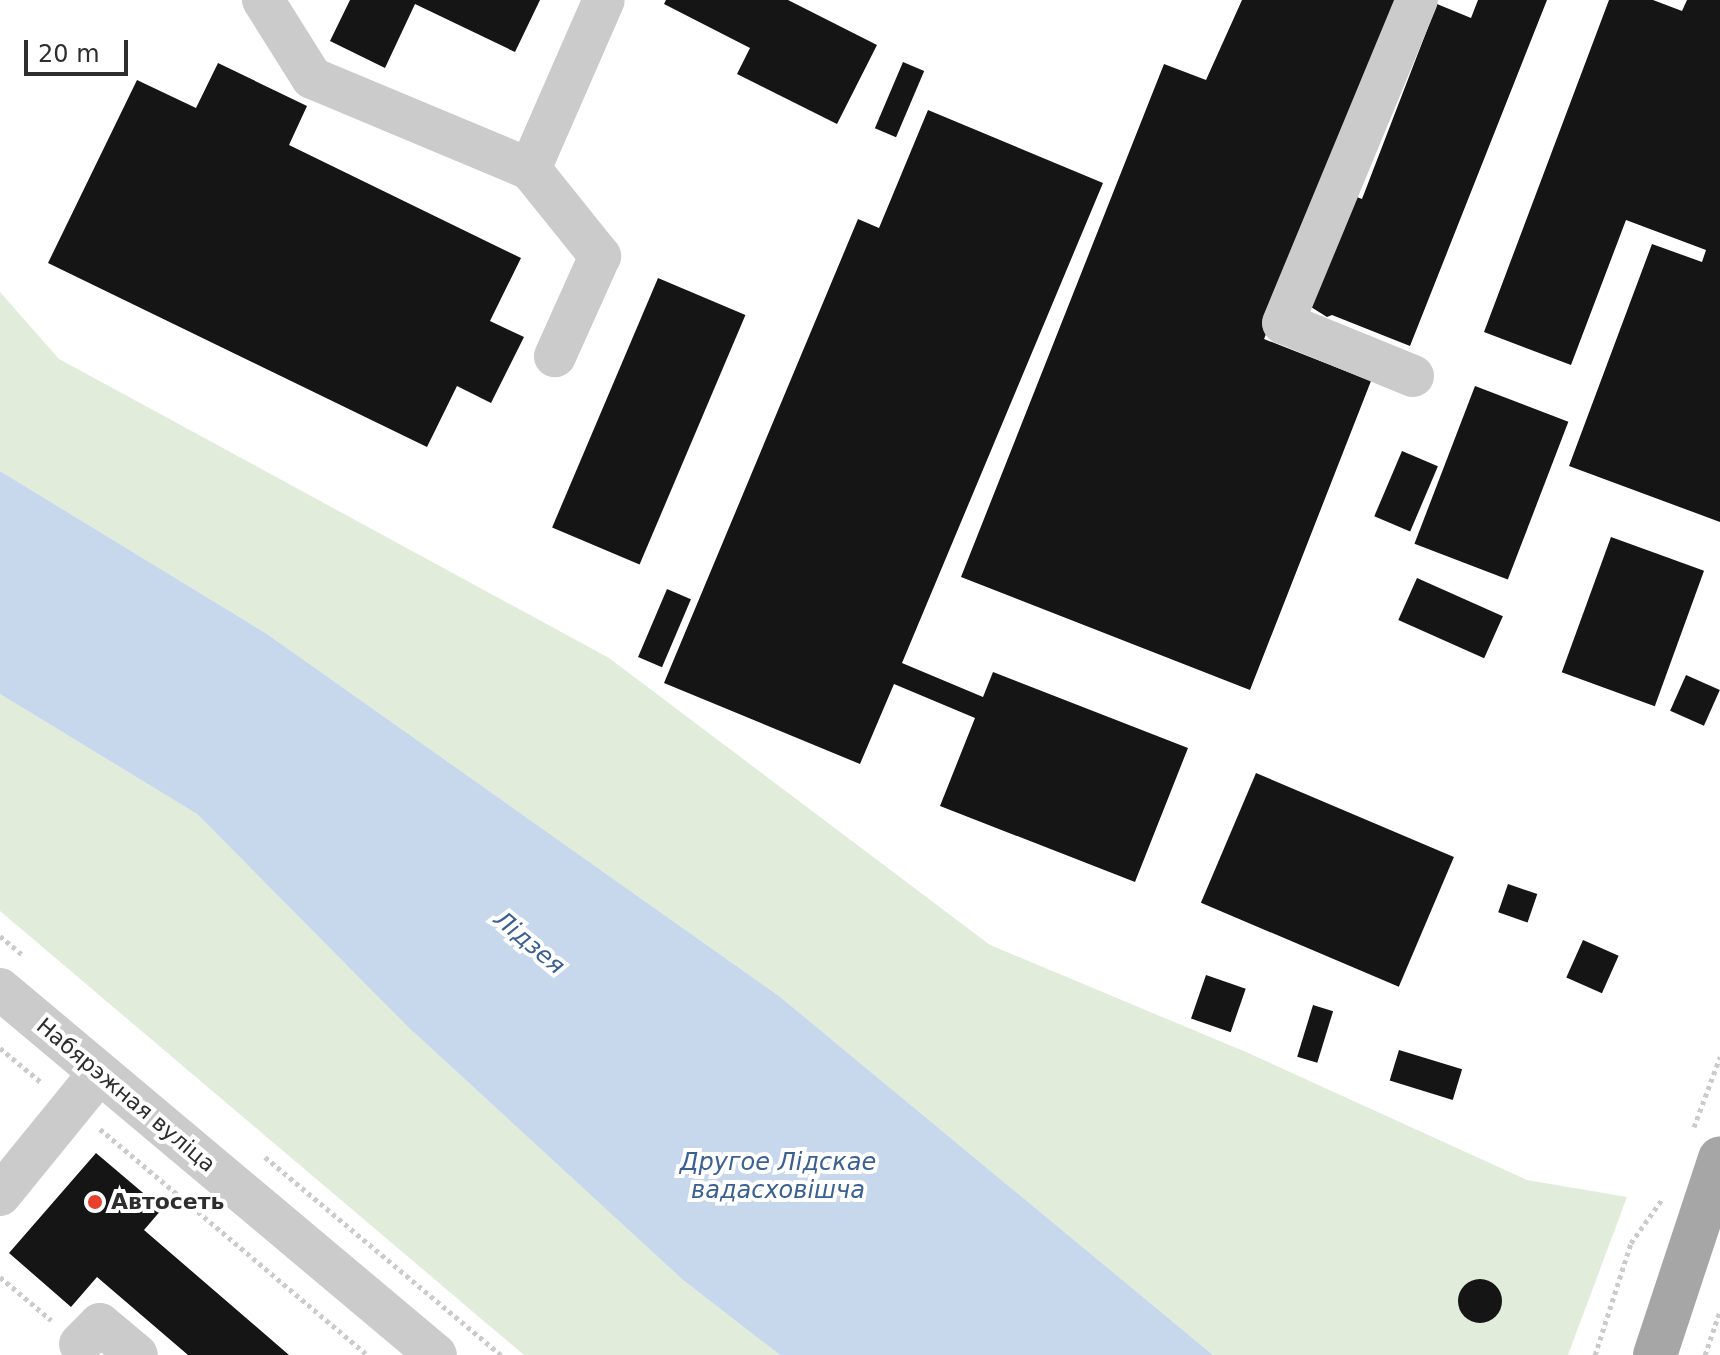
<!DOCTYPE html>
<meta charset="utf-8">
<style>
body{margin:0}
#map{position:relative;width:1720px;height:1355px;overflow:hidden;background:#fff;font-family:"DejaVu Sans",sans-serif}
div>[style]{position:absolute}
[style*='--x']{left:calc(var(--x)*1px);top:calc(var(--y)*1px);width:calc(var(--w)*1px);rotate:calc(var(--a)*1deg)}
.green>*{inset:0;background:#e1ecdb}
.water>*{inset:0;background:#c7d7ec}
.building>*{inset:0;background:#151515;transform-origin:0 0}
.round{border-radius:50%}
.path>*{height:5px;margin-top:-2.5px;transform-origin:0;background:repeating-linear-gradient(90deg,#cbcbcb 0 4px,transparent 0 8px)}
.minor>*{height:42px;margin:-21px;padding:0 21px;transform-origin:21px;border-radius:21px;background:#cbcbcb}
.major>*{height:44px;margin:-22px;padding:0 22px;transform-origin:22px;border-radius:22px;background:#a6a6a6}
.dots>*{width:22px;height:22px;translate:-50% -50%;box-sizing:border-box;border:4px solid #fff;border-radius:50%}
span{translate:-50% -50%;white-space:nowrap;text-align:center;line-height:1.15;-webkit-text-stroke:8px #fff;paint-order:stroke}
.street-label{font-size:22px;color:#2e2e2e}
.poi-label{font-size:22px;color:#2e2e2e;font-weight:700}
.left{translate:0 -50%;text-align:left}
.water-label{font-size:24px;color:#3a6191;font-style:italic}
.scale{position:absolute;left:24px;top:40px;width:104px;height:36px;box-sizing:border-box;border:4px solid #2e2e2e;border-top:0;padding-left:10px;font-size:24px;line-height:28px;white-space:nowrap;color:#2e2e2e;-webkit-text-stroke:6px #fff;paint-order:stroke}
</style>
<div id="map">
<div class="green">
<div style="clip-path:polygon(0 292px,59px 359px,609px 658px,990px 945px,1246px 1052px,1527px 1180px,1627px 1197px,1568px 1355px,1213px 1355px,779px 996px,267px 634px,0 471px)"></div>
<div style="clip-path:polygon(0 694px,197px 814px,407px 1026px,683px 1280px,780px 1355px,524px 1355px,0 911px)"></div>
</div>
<div class="water">
<div style="clip-path:polygon(0 471px,267px 634px,779px 996px,1213px 1355px,780px 1355px,683px 1280px,407px 1026px,197px 814px,0 694px)"></div>
</div>
<div class="building">
<div style="clip-path:polygon(350px 0,540px 0,515px 52px,415px 4px,385px 68px,330px 41px)"></div>
<div style="clip-path:polygon(666px 0,788px 0,877px 45px,837px 124px,737px 74px,750px 48px,664px 4px)"></div>
<div style="clip-path:polygon(1242px 0,1400px 0,1264px 339px,1371px 381px,1250px 690px,961px 577px,1164px 64px,1206px 80px)"></div>
<div style="clip-path:polygon(1478px 0,1547px 0,1410px 346px,1332px 315px,1327px 317px,1303px 302px,1349px 194px,1362px 199px,1437px 4px,1471px 18px)"></div>
<div style="clip-path:polygon(1609px 0,1653px 0,1682px 11px,1687px 0,1720px 0,1720px 522px,1569px 466px,1652px 244px,1702px 262px,1706px 250px,1626px 220px,1571px 365px,1484px 332px)"></div>
<div style="left:903px;top:62px;width:23px;height:72px;rotate:23deg"></div>
<div style="clip-path:polygon(218px 63px,307px 106px,289px 145px,521px 258px,490px 321px,524px 337px,491px 403px,457px 386px,427px 447px,48px 263px,137px 80px,196px 108px)"></div>
<div style="clip-path:polygon(928px 110px,1103px 183px,902px 663px,983px 697px,993px 672px,1188px 748px,1135px 882px,940px 806px,975px 718px,894px 684px,860px 764px,664px 683px,858px 219px,879px 228px)"></div>
<div style="left:658px;top:278px;width:95px;height:271px;rotate:23deg"></div>
<div style="left:1475px;top:386px;width:100px;height:169px;rotate:21deg"></div>
<div style="left:1402px;top:451px;width:39px;height:71px;rotate:23deg"></div>
<div style="left:1611px;top:537px;width:99px;height:144px;rotate:20deg"></div>
<div style="left:1417px;top:578px;width:94px;height:46px;rotate:24deg"></div>
<div style="left:667px;top:589px;width:26px;height:74px;rotate:23deg"></div>
<div style="left:1686px;top:675px;width:37px;height:39px;rotate:24deg"></div>
<div style="left:1256px;top:773px;width:215px;height:141px;rotate:23deg"></div>
<div style="left:1508px;top:884px;width:31px;height:30px;rotate:19deg"></div>
<div style="left:1583px;top:940px;width:39px;height:41px;rotate:24deg"></div>
<div style="left:1206px;top:975px;width:42px;height:46px;rotate:19deg"></div>
<div style="left:1313px;top:1005px;width:21px;height:54px;rotate:17deg"></div>
<div style="left:1399px;top:1050px;width:66px;height:32px;rotate:17deg"></div>
<div style="clip-path:polygon(96px 1153px,162px 1209px,144px 1230px,289px 1355px,188px 1355px,97px 1277px,71px 1307px,9px 1253px)"></div>
<div class="round" style="left:1458px;top:1279px;width:44px;height:44px"></div>
</div>
<div class="path">
<div style="--x:0;--y:936;--w:31;--a:40"></div>
<div style="--x:0;--y:1048;--w:55;--a:39.8"></div>
<div style="--x:1694;--y:1127;--w:75;--a:-69.6"></div>
<div style="--x:100;--y:1129;--w:350;--a:40.2"></div>
<div style="--x:265;--y:1157;--w:308;--a:40"></div>
<div style="--x:0;--y:1277;--w:67;--a:40.1"></div>
<div style="--x:1595;--y:1355;--w:118;--a:-72.2"></div>
<div style="--x:1631;--y:1243;--w:55;--a:-54.6"></div>
<div style="--x:1705;--y:1355;--w:46;--a:-71.2"></div>
</div>
<div class="minor">
<div style="--x:263;--y:0;--w:92;--a:57.9"></div>
<div style="--x:312;--y:78;--w:236;--a:22.7"></div>
<div style="--x:530;--y:169;--w:184;--a:-66.4"></div>
<div style="--x:530;--y:169;--w:112;--a:51.2"></div>
<div style="--x:600;--y:256;--w:110;--a:114.2"></div>
<div style="--x:1413;--y:376;--w:140;--a:-157.8"></div>
<div style="--x:1283;--y:323;--w:350;--a:-67.5"></div>
<div style="--x:0;--y:989;--w:569;--a:40.01"></div>
<div style="--x:0;--y:1195;--w:157;--a:-50.9"></div>
<div style="--x:80;--y:1344;--w:28;--a:-45"></div>
<div style="--x:100;--y:1324;--w:48;--a:40"></div>
</div>
<div class="major">
<div style="--x:1655;--y:1355;--w:207;--a:-71.7"></div>
</div>
<div class="dots">
<div style="left:95px;top:1202px;background:#e83e2c"></div>
</div>
<div class="street-label">
<span style="left:126px;top:1095px;rotate:40deg">Набярэжная вуліца</span>
</div>
<div class="poi-label">
<span class="left" style="left:111px;top:1202px">Автосеть</span>
</div>
<div class="water-label">
<span style="left:529px;top:943px;rotate:40deg">Лідзея</span>
<span style="left:778px;top:1177px">Другое Лідскае<br>вадасховішча</span>
</div>
<div class="scale">20 m</div>
</div>
